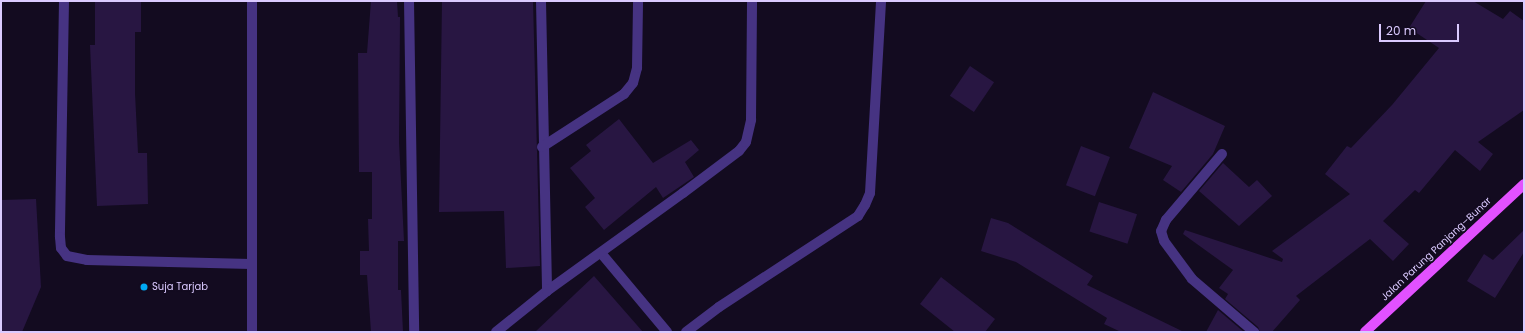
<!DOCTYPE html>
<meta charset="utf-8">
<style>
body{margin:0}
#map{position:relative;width:1525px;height:333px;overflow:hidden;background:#130b20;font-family:Poppins,sans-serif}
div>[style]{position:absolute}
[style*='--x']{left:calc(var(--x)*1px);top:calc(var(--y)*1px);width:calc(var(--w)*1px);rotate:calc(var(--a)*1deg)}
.building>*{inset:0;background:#281642;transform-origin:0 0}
.minor>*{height:10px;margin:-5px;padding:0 5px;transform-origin:5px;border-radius:5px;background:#463382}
.major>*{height:10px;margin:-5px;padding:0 5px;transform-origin:5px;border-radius:5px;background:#e251ff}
.dots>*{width:11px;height:11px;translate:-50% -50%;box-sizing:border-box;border:2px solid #130b20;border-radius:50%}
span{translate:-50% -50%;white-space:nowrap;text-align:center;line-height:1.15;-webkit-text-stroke:3.5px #130b20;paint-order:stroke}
.street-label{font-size:10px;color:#dbcaff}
.poi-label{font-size:10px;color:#dbcaff}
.left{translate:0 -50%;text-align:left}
.frame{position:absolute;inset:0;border:2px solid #dbcaff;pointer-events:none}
.scale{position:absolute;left:1379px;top:24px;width:80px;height:18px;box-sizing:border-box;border:2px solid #dbcaff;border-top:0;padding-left:5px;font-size:12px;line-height:14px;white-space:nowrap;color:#dbcaff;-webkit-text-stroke:3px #130b20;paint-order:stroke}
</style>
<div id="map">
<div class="building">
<div style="clip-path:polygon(95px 1px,141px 1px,141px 32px,135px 32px,135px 93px,138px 153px,147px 153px,148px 204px,97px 206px,90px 45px,95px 45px)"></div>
<div style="clip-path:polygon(371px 1px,397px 1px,398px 17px,400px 17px,399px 142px,404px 241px,398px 241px,398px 290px,401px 290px,403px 332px,371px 332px,367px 275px,360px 275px,360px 251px,369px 251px,368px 219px,372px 219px,372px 172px,359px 172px,358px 53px,367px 53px)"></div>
<div style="clip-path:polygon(442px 1px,533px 1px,540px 266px,506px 268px,504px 211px,439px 212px)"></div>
<div style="clip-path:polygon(1426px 1px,1473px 1px,1503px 19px,1510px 11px,1524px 21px,1524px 110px,1478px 142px,1493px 154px,1480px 171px,1455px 150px,1419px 193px,1415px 190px,1383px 221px,1409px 244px,1393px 261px,1370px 239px,1296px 296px,1300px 300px,1272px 332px,1260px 332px,1258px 327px,1225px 299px,1228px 294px,1219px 288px,1233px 270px,1183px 234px,1185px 230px,1282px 262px,1283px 259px,1272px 251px,1350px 194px,1325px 174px,1347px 146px,1351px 148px,1392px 105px,1439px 48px,1409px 28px)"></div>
<div style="left:970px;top:66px;width:29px;height:36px;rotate:34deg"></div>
<div style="clip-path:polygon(1153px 92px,1225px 126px,1213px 154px,1181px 192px,1163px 180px,1172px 166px,1129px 148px)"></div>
<div style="clip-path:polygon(619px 119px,653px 163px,691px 140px,699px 150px,685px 162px,694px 177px,663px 198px,656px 187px,604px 230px,585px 207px,595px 198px,570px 168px,591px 151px,586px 145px)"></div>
<div style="left:1081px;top:146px;width:31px;height:42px;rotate:21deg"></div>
<div style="clip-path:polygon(1223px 163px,1249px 187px,1257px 180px,1272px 196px,1239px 226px,1199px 191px)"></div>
<div style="clip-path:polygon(36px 199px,41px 287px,22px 332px,1px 332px,1px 200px)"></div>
<div style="left:1099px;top:202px;width:40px;height:31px;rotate:18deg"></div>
<div style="clip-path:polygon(991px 218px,1008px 223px,1093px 276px,1087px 285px,1184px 332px,1121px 332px,1104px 324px,1107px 318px,1016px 262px,981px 251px)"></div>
<div style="clip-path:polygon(1524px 230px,1524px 252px,1495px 298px,1467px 281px,1484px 254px,1493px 260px)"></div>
<div style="clip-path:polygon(594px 276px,643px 332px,535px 332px)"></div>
<div style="clip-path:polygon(941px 277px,995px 319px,985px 332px,955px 332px,920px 304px)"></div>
<div style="clip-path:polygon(1218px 310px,1244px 332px,1206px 332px)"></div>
</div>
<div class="minor">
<div style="--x:64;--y:1;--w:236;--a:91"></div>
<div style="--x:60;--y:237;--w:11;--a:85"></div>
<div style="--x:61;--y:248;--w:10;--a:53"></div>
<div style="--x:67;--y:256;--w:20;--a:11"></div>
<div style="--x:87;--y:260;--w:164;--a:1.4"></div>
<div style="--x:252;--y:1;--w:331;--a:90"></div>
<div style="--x:409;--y:1;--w:331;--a:89.1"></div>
<div style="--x:541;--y:1;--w:290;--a:88.8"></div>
<div style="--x:542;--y:147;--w:98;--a:-32.9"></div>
<div style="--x:624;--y:94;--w:14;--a:-51"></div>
<div style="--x:633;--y:83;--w:16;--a:-75"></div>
<div style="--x:637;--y:68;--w:67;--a:-89.1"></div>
<div style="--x:1222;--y:154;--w:87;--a:130.3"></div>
<div style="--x:1166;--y:220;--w:12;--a:114"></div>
<div style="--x:1161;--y:231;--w:10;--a:73"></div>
<div style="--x:1164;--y:241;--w:47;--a:53.6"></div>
<div style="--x:1192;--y:279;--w:82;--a:40.5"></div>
<div style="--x:601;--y:253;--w:103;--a:50.1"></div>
<div style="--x:496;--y:332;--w:65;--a:-38.8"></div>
<div style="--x:547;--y:291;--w:168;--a:-35.8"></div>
<div style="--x:683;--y:193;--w:70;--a:-36.9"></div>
<div style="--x:739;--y:151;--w:11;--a:-52"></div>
<div style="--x:746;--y:142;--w:23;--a:-77"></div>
<div style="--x:751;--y:120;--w:119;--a:-89.5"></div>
<div style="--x:686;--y:332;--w:41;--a:-37.1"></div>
<div style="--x:719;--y:307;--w:166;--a:-33.2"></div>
<div style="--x:858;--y:216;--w:13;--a:-58"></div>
<div style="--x:865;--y:205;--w:13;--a:-67"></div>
<div style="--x:870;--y:193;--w:192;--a:-86.7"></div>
</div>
<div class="major">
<div style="--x:1365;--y:332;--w:217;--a:-42.9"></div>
</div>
<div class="dots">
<div style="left:144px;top:287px;background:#00aaf5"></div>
</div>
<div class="street-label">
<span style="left:1436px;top:249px;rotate:-43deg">Jalan Parung Panjang–Bunar</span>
</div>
<div class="poi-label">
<span class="left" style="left:152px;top:287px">Suja Tarjab</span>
</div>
<div class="frame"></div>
<div class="scale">20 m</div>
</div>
